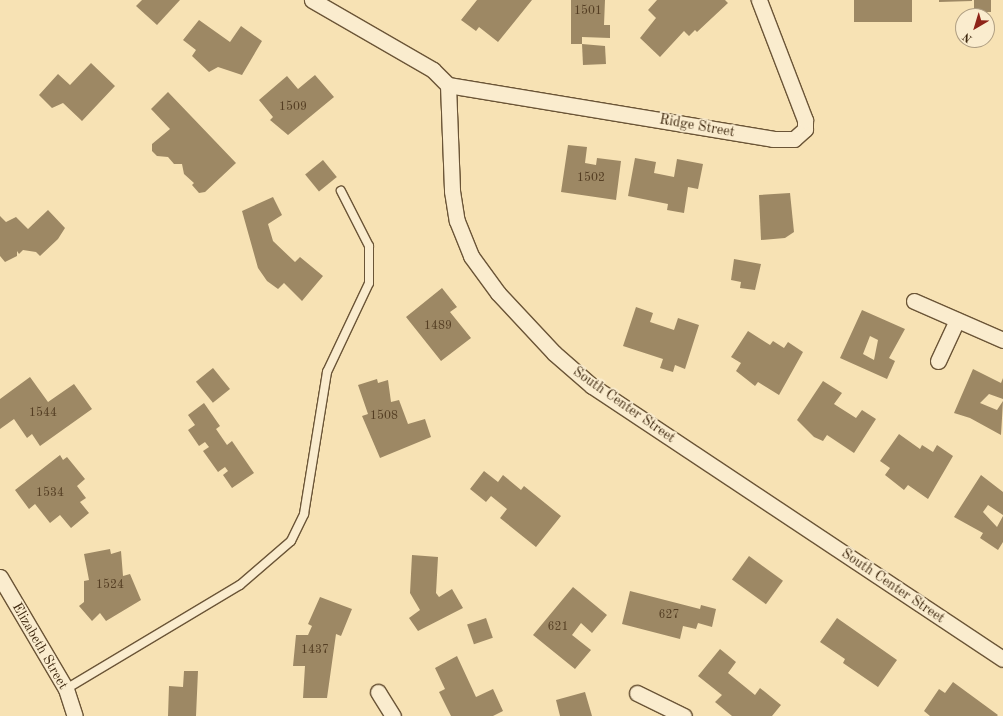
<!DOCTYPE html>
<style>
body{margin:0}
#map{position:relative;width:1003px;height:716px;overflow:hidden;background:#f7e2b4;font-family:"Old Standard TT",serif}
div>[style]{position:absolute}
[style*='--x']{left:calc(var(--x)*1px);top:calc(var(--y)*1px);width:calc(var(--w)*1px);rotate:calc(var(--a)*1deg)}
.building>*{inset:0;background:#9d8864;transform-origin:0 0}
.roads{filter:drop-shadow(1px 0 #6b5537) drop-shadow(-1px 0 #6b5537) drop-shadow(0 1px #6b5537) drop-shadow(0 -1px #6b5537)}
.service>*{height:8px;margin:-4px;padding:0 4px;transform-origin:4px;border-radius:4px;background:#faecce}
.minor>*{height:15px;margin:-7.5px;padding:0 7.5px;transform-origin:7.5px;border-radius:7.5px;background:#faecce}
span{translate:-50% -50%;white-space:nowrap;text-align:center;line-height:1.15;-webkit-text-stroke:3.5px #faecce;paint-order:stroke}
.number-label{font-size:12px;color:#543e23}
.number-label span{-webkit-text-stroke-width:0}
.street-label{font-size:14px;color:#3c260d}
.north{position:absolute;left:955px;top:8px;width:40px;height:40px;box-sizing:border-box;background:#faecce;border:1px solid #ae9d81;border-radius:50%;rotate:218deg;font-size:11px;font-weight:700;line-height:16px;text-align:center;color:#3c260d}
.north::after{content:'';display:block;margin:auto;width:14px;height:18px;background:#8f2418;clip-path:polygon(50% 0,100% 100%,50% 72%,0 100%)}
</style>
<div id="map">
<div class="building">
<div style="clip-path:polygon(142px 0,180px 0,157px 25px,136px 6px)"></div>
<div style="clip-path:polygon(477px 0,532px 0,498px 42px,479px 27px,476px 31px,461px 20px)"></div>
<div style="clip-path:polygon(571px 0,605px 0,604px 25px,610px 25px,610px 38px,582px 37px,582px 44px,571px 44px)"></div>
<div style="clip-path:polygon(657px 0,725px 0,728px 3px,697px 32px,695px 30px,689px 36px,684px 31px,660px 57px,640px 38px,656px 18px,648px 10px)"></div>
<div style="left:854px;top:0;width:58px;height:22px"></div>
<div style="clip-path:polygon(939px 0,972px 0,972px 1px,939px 2px)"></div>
<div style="left:974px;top:0;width:17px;height:12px"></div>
<div style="clip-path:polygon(199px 20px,230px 42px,241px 26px,262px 41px,242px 75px,218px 67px,209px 72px,192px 56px,196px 50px,183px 40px)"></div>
<div style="clip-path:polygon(582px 44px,605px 46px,606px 64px,583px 65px)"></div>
<div style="clip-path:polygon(91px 63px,115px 86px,82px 121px,63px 103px,52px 108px,39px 95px,58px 74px,70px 85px)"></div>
<div style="clip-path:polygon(315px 75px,334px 97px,288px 135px,270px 120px,273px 117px,259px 100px,287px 76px,298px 89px)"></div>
<div style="clip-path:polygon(168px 92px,236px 163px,205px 192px,199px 193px,192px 185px,194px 183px,184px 174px,182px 164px,174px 164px,168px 157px,157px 156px,152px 151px,152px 144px,170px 129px,151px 109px)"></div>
<div style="clip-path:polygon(568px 145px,587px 147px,585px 163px,596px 165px,597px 158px,621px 161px,616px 200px,561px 192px)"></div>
<div style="clip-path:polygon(635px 158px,656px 162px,654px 173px,674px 177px,677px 159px,703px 164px,698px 189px,688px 187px,684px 213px,667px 210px,668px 204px,628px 196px)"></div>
<div style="left:323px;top:160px;width:22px;height:23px;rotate:51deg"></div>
<div style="clip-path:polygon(790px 193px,794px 232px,785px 238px,761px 240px,759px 195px)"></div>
<div style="clip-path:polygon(273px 197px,282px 215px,268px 224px,273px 241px,295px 262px,300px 257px,323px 276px,302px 301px,284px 283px,278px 289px,267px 281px,258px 268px,242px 211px)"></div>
<div style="clip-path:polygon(48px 210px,65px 228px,58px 239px,40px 256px,36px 252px,23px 250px,19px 254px,17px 251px,17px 256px,5px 262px,0 256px,0 216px,6px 222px,16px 217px,28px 229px)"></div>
<div style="clip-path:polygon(734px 259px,761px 264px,755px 290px,740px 288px,741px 282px,731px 280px)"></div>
<div style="clip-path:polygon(442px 288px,457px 307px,450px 312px,471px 338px,441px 361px,406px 317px)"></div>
<div style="clip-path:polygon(636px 307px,653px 313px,650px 322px,674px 330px,678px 318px,699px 325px,685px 369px,675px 365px,673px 372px,660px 368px,663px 359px,623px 346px)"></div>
<div style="clip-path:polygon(evenodd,862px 310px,905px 329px,889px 358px,895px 361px,887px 379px,840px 358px,862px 310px,870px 336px,878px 340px,874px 360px,863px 354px,870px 336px)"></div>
<div style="clip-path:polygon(748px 331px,770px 345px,773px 341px,784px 348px,788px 342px,803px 352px,779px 395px,758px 382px,755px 386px,736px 371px,741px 363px,731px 357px)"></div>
<div style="left:213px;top:368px;width:27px;height:22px;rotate:51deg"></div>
<div style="clip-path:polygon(973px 369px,1001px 383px,1003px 378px,1003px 399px,989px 394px,980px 403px,997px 410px,1003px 401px,1001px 435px,970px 418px,954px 413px)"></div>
<div style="clip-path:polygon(30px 377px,48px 402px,74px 384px,92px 409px,40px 446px,32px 434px,27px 438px,14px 419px,0 429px,0 399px)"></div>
<div style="clip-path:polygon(377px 379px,378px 383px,388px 380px,391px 402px,399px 400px,408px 424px,425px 419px,431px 437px,380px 458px,362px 416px,368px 414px,358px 385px)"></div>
<div style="clip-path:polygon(823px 381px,842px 393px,834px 404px,856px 418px,862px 410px,876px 419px,854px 453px,827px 435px,823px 441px,814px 437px,797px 420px)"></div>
<div style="clip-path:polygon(204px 403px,220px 426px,216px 429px,227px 445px,232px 441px,254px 473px,232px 488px,223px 475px,228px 471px,225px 467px,218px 472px,203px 451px,209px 447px,205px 442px,199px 446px,188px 430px,195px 425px,188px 415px)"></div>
<div style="clip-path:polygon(899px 434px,920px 449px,922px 445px,933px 452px,937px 445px,953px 456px,928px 499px,908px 485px,904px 490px,885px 475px,890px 468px,880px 461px)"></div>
<div style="clip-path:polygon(60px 455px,63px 460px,67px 457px,85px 479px,77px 486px,86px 498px,80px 502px,89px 513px,71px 528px,60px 515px,50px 523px,35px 504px,29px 509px,15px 490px)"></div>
<div style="clip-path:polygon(484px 471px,498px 482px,503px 475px,521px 490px,524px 486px,561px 516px,536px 547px,500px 518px,507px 509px,491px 496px,486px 502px,470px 489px)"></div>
<div style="clip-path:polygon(981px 475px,1003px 492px,1003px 515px,988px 505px,983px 512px,997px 527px,1003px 516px,1003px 542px,998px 550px,980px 538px,983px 533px,954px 517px)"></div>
<div style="clip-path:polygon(110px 549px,111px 554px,121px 551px,123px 576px,130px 574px,141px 600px,106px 621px,100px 613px,92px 621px,79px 606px,84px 602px,84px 581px,89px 580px,84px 554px)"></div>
<div style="clip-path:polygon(412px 555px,438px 557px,436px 593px,439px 597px,452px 589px,463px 608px,418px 631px,409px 618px,420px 610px,410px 593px)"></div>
<div style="left:749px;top:556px;width:42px;height:29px;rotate:36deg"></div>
<div style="clip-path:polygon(573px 587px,607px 615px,592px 633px,581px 623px,572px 635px,591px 650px,575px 669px,533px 635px)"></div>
<div style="clip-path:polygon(630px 591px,700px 609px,701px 605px,716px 609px,712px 627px,698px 623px,696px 629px,683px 626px,680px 639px,622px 624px)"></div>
<div style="clip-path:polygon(320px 597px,352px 609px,341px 636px,336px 634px,327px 698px,303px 698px,305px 666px,293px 666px,296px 635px,308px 635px,312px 626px,308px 624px)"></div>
<div style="left:486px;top:618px;width:21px;height:20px;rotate:71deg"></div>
<div style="clip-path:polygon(837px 618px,897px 660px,878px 687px,843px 663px,845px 659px,820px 642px)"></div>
<div style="clip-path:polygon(720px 649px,736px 662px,728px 673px,755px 695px,760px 688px,781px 705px,772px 716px,732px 716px,715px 702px,722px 695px,698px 676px)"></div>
<div style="clip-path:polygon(457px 656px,476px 697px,493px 689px,503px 711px,493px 716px,451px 716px,439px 692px,445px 689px,435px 668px)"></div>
<div style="clip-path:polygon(184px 671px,198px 671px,196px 716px,168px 716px,169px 686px,183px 687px)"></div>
<div style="clip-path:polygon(953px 682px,998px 715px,997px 716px,930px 716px,924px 711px,939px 689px,945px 693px)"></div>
<div style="clip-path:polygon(585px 692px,592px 716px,560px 716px,556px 700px)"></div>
</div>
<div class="roads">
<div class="service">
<div style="--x:66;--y:689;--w:203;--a:-30.9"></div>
<div style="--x:240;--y:585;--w:67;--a:-40.8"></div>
<div style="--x:291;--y:541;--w:30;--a:-64"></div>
<div style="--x:304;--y:514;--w:144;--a:-80.8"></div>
<div style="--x:327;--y:372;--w:98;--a:-64.7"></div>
<div style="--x:369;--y:283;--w:37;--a:-90"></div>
<div style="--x:369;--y:246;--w:62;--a:-117"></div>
</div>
<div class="minor">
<div style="--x:312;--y:0;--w:140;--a:30"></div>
<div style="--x:433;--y:70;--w:21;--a:45"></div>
<div style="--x:448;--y:85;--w:106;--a:87.8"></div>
<div style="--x:452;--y:191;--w:30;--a:81"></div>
<div style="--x:457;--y:221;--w:38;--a:68"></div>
<div style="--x:471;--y:256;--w:46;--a:53.9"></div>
<div style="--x:498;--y:293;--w:82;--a:47"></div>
<div style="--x:554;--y:353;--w:50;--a:41"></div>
<div style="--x:592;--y:386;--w:493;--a:33.6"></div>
<div style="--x:448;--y:85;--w:329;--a:9.4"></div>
<div style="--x:773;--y:139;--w:21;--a:0"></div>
<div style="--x:794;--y:139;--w:15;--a:-42"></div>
<div style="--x:805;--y:129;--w:9;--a:-90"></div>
<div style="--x:805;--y:120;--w:129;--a:-111"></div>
<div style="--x:914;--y:301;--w:97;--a:23.7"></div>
<div style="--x:938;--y:361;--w:45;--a:-65.1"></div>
<div style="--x:0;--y:577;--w:130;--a:59.5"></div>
<div style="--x:66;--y:689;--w:28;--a:72"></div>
<div style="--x:378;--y:692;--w:28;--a:58"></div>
<div style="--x:637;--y:693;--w:52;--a:26.1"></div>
</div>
</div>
<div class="number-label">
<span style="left:588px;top:12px">1501</span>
<span style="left:293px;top:108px">1509</span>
<span style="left:591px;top:179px">1502</span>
<span style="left:438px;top:327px">1489</span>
<span style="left:43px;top:414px">1544</span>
<span style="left:384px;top:417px">1508</span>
<span style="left:50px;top:494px">1534</span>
<span style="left:110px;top:586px">1524</span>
<span style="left:669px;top:616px">627</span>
<span style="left:558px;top:628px">621</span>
<span style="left:315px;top:651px">1437</span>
</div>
<div class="street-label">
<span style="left:697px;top:126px;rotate:10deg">Ridge Street</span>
<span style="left:624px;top:405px;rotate:35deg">South Center Street</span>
<span style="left:893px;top:586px;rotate:34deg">South Center Street</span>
<span style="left:40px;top:646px;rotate:60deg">Elizabeth Street</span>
</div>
<div class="north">N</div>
</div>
